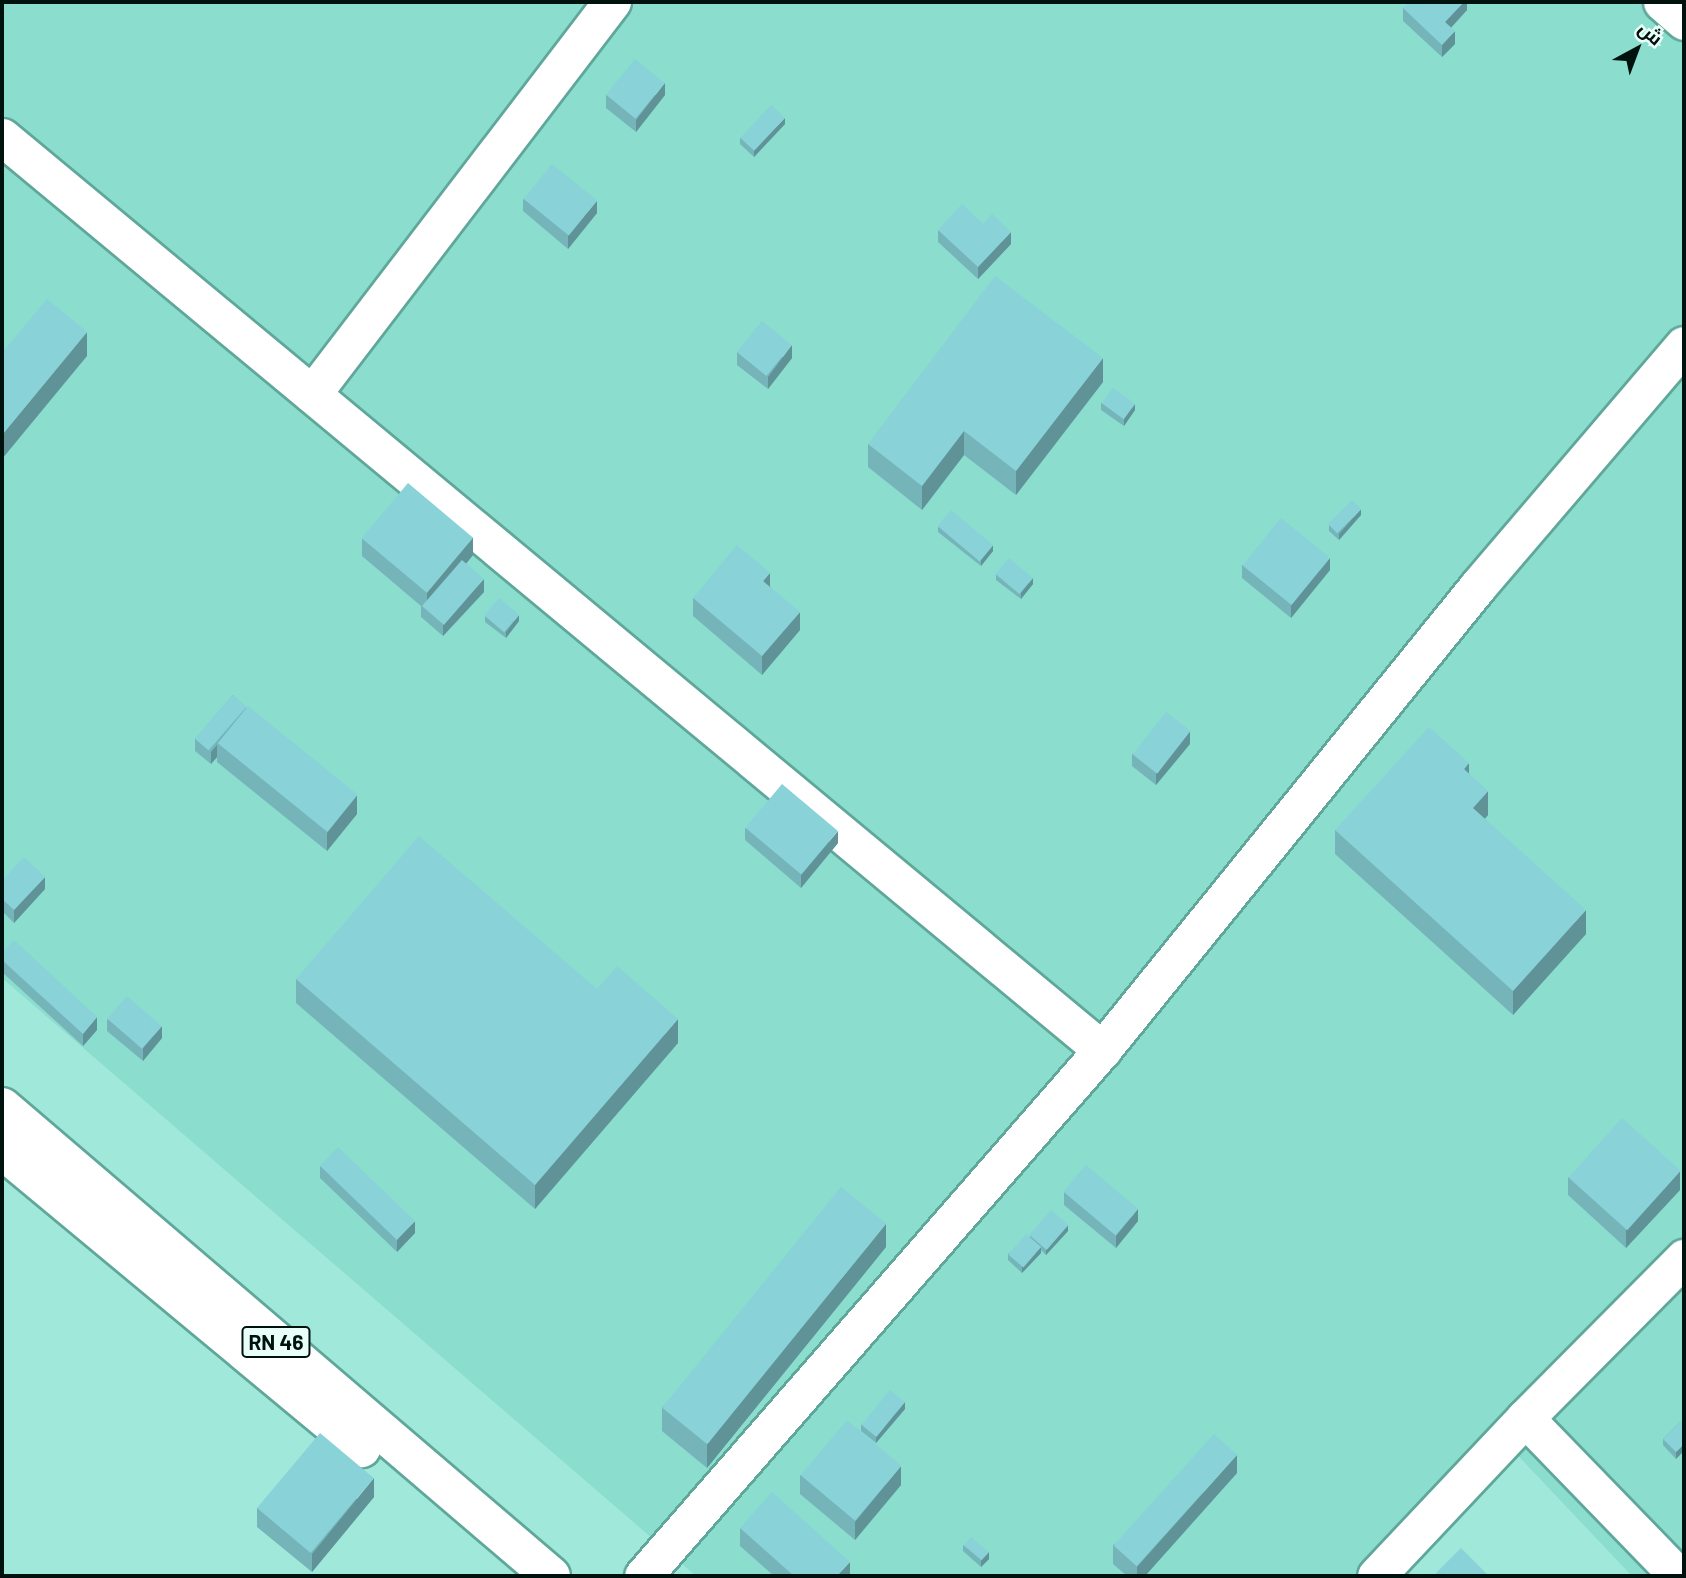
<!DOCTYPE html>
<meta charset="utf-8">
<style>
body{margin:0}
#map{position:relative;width:1686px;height:1578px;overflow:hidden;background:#a0e8da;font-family:Barlow,Cairo,sans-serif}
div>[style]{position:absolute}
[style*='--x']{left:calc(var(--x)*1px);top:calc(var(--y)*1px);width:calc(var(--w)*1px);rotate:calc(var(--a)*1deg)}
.built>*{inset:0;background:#8bddce}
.roads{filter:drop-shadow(2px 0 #60a79b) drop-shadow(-2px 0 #60a79b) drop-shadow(0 2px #60a79b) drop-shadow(0 -2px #60a79b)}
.street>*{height:37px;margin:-18.5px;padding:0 18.5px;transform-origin:18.5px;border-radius:18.5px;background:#fff}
.primary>*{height:38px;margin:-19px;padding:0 19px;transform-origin:19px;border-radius:19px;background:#fff}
.wall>*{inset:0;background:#75b5ba}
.shaded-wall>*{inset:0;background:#5f9397}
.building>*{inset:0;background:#88d2d8;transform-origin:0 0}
span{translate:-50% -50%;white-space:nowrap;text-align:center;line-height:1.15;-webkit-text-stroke:5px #e9fdf9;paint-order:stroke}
.shield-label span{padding:2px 5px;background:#e9fdf9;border:2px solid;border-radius:5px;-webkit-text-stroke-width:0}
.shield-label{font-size:21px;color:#00120e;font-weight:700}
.frame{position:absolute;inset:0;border:4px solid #00120e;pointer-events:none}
.north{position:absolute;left:1602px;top:14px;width:70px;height:70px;-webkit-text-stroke:5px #e9fdf9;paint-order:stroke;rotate:41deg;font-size:19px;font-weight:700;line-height:28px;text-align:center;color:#00120e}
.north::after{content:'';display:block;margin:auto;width:24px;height:32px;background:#00120e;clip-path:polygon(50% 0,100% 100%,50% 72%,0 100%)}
</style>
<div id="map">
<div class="built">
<div style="clip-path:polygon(2px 2px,1684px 2px,1684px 1576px,1632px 1576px,1507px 1444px,1380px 1576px,696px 1576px,2px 978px)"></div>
</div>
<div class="roads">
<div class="street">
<div style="--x:1662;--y:2;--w:29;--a:41"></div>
<div style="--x:2;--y:137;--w:1430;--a:39.69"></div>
<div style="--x:312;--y:394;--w:494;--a:-52.6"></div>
<div style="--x:1525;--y:1418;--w:226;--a:-45.2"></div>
<div style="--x:643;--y:1576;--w:698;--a:-48.89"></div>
<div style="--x:1102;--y:1050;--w:597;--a:-50.98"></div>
<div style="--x:1478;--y:586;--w:317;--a:-49.5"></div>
<div style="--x:1376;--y:1576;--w:217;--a:-46.7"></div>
<div style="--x:1525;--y:1418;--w:220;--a:45.9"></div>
</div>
<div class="primary">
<div style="--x:2;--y:1107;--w:722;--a:40.51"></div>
<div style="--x:2;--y:1150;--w:467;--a:39.7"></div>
</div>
</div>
<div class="wall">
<div style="clip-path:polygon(1467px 2px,1467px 10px,1451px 28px,1455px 44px,1442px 57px,1403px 21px,1403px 8px)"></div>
<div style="clip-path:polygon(606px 95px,665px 95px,636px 132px,606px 108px)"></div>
<div style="clip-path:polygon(785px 124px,754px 157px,740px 144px,740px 138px)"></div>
<div style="clip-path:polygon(523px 199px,597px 213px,568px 249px,523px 211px)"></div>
<div style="clip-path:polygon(938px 230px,1011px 244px,978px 279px,938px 242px)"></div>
<div style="clip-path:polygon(737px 352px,792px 358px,768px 389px,737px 365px)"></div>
<div style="clip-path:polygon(1103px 382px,1016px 495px,964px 455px,922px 510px,868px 467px,868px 444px)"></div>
<div style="clip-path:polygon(1101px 403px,1135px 410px,1124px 426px,1101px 410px)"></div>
<div style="clip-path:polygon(1361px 515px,1339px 540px,1329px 531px,1329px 525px)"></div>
<div style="clip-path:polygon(938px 526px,993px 551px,981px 566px,938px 532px)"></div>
<div style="clip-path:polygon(362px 538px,473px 555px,466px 564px,484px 592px,443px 636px,421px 617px,421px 606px,362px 556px)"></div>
<div style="clip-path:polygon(1242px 565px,1330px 570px,1291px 618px,1242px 578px)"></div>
<div style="clip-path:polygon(996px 574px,1033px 584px,1021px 599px,996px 580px)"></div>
<div style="clip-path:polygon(770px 586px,800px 630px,762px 675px,693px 616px,693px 598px)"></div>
<div style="clip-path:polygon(485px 616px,519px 621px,506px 638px,485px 622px)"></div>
<div style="clip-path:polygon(233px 695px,357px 814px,327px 851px,217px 762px,217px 757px,211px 764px,195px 751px,195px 739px)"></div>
<div style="clip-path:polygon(1190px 744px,1156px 785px,1132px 766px,1132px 754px)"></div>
<div style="clip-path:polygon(1469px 773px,1488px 815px,1485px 819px,1586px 934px,1513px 1015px,1335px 854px,1335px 830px)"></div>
<div style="clip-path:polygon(745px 828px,838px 843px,801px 888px,745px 840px)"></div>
<div style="clip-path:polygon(2px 881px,45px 889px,14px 923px,2px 911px)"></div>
<div style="clip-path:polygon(2px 953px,97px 1030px,83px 1046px,2px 972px)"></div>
<div style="clip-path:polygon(296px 979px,597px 989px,678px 1043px,535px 1209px,296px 1003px)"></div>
<div style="clip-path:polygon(107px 1019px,162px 1038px,143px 1061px,107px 1031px)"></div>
<div style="clip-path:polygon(320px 1166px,415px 1233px,397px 1252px,320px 1178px)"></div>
<div style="clip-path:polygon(1568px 1177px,1680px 1190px,1626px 1248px,1568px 1195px)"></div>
<div style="clip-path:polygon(1064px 1192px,1138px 1221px,1116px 1248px,1064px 1205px)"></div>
<div style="clip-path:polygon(1068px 1231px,1046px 1255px,1041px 1250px,1041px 1253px,1022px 1273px,1008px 1260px,1008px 1254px,1030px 1237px,1030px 1235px)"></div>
<div style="clip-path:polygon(886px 1247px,707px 1468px,662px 1431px,662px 1407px)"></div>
<div style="clip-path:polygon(905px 1409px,876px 1443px,861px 1431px,861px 1425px)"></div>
<div style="clip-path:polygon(1681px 1421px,1676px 1459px,1663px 1445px,1663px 1439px)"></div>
<div style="clip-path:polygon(1237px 1473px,1145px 1576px,1127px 1576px,1113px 1564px,1113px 1545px)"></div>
<div style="clip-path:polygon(800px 1475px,901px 1485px,855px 1540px,800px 1494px)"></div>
<div style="clip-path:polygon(374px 1497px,312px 1572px,257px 1527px,257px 1508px)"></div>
<div style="clip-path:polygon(740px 1528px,850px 1576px,774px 1576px,740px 1546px)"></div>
<div style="clip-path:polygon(963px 1545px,989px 1559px,981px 1567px,963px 1551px)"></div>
</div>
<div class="shaded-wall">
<div style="clip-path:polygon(1464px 2px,1467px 2px,1467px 10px,1445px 34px,1445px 22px)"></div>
<div style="clip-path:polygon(1455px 31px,1455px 44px,1442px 57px,1442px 45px)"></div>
<div style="clip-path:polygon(665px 83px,665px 95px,636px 132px,636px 120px)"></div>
<div style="clip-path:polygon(785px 118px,785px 124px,754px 157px,754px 150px)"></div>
<div style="clip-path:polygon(597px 201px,597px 213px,568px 249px,568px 236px)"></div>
<div style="clip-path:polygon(1011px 232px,1011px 244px,978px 279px,978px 267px)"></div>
<div style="clip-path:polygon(87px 332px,87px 356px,2px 459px,2px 435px)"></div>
<div style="clip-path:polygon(792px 345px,792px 358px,768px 389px,768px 377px)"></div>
<div style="clip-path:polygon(1103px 358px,1103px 382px,1016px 495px,1016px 471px)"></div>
<div style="clip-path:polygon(1135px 404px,1135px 410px,1124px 426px,1124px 419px)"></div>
<div style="clip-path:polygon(964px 431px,964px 455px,922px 510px,922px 486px)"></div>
<div style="clip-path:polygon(1361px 509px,1361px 515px,1339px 540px,1339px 534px)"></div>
<div style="clip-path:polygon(473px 537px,473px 555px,427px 611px,427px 593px)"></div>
<div style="clip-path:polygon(993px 545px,993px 551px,981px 566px,981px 560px)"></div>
<div style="clip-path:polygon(1330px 558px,1330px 570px,1291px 618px,1291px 605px)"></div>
<div style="clip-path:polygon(770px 573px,770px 591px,763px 581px)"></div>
<div style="clip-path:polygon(1033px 578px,1033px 584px,1021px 599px,1021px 593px)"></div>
<div style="clip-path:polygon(484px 579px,484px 592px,443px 636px,443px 624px)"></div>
<div style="clip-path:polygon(800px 612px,800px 630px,762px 675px,762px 656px)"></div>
<div style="clip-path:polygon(519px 615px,519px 621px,506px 638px,506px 632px)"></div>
<div style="clip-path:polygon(1190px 731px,1190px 744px,1156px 785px,1156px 773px)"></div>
<div style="clip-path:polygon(217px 745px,217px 757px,211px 764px,211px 752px)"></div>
<div style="clip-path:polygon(1469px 763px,1469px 787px,1464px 769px)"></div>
<div style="clip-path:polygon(1488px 791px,1488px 815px,1473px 832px,1473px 808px)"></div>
<div style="clip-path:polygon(357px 795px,357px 814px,327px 851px,327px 833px)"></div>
<div style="clip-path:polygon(838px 831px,838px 843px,801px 888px,801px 875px)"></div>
<div style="clip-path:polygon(45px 877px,45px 889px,14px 923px,14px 910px)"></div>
<div style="clip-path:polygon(1586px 910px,1586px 934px,1513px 1015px,1513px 991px)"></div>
<div style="clip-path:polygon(97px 1017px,97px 1030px,83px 1046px,83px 1034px)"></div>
<div style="clip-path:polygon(678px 1019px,678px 1043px,535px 1209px,535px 1185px)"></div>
<div style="clip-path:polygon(162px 1026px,162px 1038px,143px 1061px,143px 1048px)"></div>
<div style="clip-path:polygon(1680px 1171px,1680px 1190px,1626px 1248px,1626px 1230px)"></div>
<div style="clip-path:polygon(1138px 1209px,1138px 1221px,1116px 1248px,1116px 1236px)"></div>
<div style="clip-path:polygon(415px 1221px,415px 1233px,397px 1252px,397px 1239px)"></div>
<div style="clip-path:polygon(886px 1224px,886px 1247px,707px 1468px,707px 1444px)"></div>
<div style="clip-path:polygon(1068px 1225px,1068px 1231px,1046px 1255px,1046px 1249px)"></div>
<div style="clip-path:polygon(1041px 1247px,1041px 1253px,1022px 1273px,1022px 1267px)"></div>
<div style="clip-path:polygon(905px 1402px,905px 1409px,876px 1443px,876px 1437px)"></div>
<div style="clip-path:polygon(1684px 1444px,1684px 1451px,1676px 1459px,1676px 1452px)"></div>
<div style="clip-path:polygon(1237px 1455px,1237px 1473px,1145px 1576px,1137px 1576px,1137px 1567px)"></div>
<div style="clip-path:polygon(901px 1466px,901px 1485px,855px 1540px,855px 1522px)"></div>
<div style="clip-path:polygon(374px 1478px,374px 1497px,312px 1572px,312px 1554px)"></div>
<div style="clip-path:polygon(989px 1552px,989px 1559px,981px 1567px,981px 1561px)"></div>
<div style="clip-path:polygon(850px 1562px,850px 1576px,837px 1576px)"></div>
</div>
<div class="building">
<div style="clip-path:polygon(1409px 2px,1464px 2px,1445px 22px,1455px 31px,1442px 45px,1403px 8px)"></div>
<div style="left:635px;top:59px;width:38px;height:46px;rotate:39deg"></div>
<div style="left:771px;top:105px;width:19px;height:45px;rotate:43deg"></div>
<div style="left:552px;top:164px;width:58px;height:45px;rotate:39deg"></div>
<div style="clip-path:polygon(962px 204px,983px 224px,992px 214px,1011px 232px,978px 267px,938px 230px)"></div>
<div style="clip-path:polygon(995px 276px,1103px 358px,1016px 471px,964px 431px,922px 486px,868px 444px)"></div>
<div style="clip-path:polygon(47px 299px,87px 332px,2px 435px,2px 353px)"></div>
<div style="left:762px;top:321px;width:38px;height:40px;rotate:39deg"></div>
<div style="left:1113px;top:388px;width:27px;height:19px;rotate:36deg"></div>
<div style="left:408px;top:483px;width:85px;height:72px;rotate:40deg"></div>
<div style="left:1352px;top:500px;width:13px;height:34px;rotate:45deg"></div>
<div style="left:951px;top:510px;width:55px;height:21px;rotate:40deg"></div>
<div style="left:1281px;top:518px;width:63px;height:61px;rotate:39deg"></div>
<div style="clip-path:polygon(737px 545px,770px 573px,763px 581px,800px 612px,762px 656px,693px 598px)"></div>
<div style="left:1009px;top:558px;width:31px;height:21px;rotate:40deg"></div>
<div style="left:462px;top:560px;width:29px;height:61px;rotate:41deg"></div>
<div style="left:499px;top:598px;width:26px;height:23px;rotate:40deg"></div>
<div style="left:233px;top:695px;width:18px;height:58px;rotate:41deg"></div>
<div style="left:248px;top:706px;width:141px;height:48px;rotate:39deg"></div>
<div style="left:1166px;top:712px;width:31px;height:54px;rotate:38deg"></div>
<div style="clip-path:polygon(1429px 727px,1469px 763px,1464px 769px,1488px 791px,1473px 808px,1586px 910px,1513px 991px,1335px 830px)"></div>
<div style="left:782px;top:784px;width:73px;height:57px;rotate:40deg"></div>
<div style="clip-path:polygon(419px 836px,597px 989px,617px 966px,678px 1019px,535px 1185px,296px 979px)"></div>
<div style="clip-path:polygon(24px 857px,45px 877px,14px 910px,2px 899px,2px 881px)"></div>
<div style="clip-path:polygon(14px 940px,97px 1017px,83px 1034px,2px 960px,2px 953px)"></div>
<div style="left:127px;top:996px;width:46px;height:30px;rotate:41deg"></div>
<div style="left:1622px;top:1118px;width:79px;height:80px;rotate:42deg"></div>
<div style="left:338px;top:1147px;width:107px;height:26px;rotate:44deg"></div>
<div style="left:1086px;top:1165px;width:68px;height:35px;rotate:40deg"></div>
<div style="left:841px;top:1187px;width:58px;height:284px;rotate:39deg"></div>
<div style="left:1051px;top:1210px;width:23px;height:33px;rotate:41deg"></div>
<div style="left:1026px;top:1234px;width:20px;height:27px;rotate:41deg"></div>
<div style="left:890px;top:1390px;width:19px;height:45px;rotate:39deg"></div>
<div style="left:847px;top:1420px;width:71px;height:72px;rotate:40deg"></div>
<div style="clip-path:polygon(1681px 1421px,1684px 1424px,1684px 1444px,1676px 1452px,1663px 1439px)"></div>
<div style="left:320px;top:1433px;width:70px;height:98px;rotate:40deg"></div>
<div style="left:1214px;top:1434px;width:31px;height:150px;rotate:42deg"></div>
<div style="clip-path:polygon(772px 1492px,850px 1562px,837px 1576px,794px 1576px,740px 1528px)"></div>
<div style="left:971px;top:1537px;width:23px;height:11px;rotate:40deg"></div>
<div style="clip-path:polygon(1461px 1548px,1489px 1576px,1439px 1576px,1436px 1573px)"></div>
</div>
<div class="shield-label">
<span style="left:276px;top:1342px">RN 46</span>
</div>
<div class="frame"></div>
<div class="north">ش</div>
</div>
